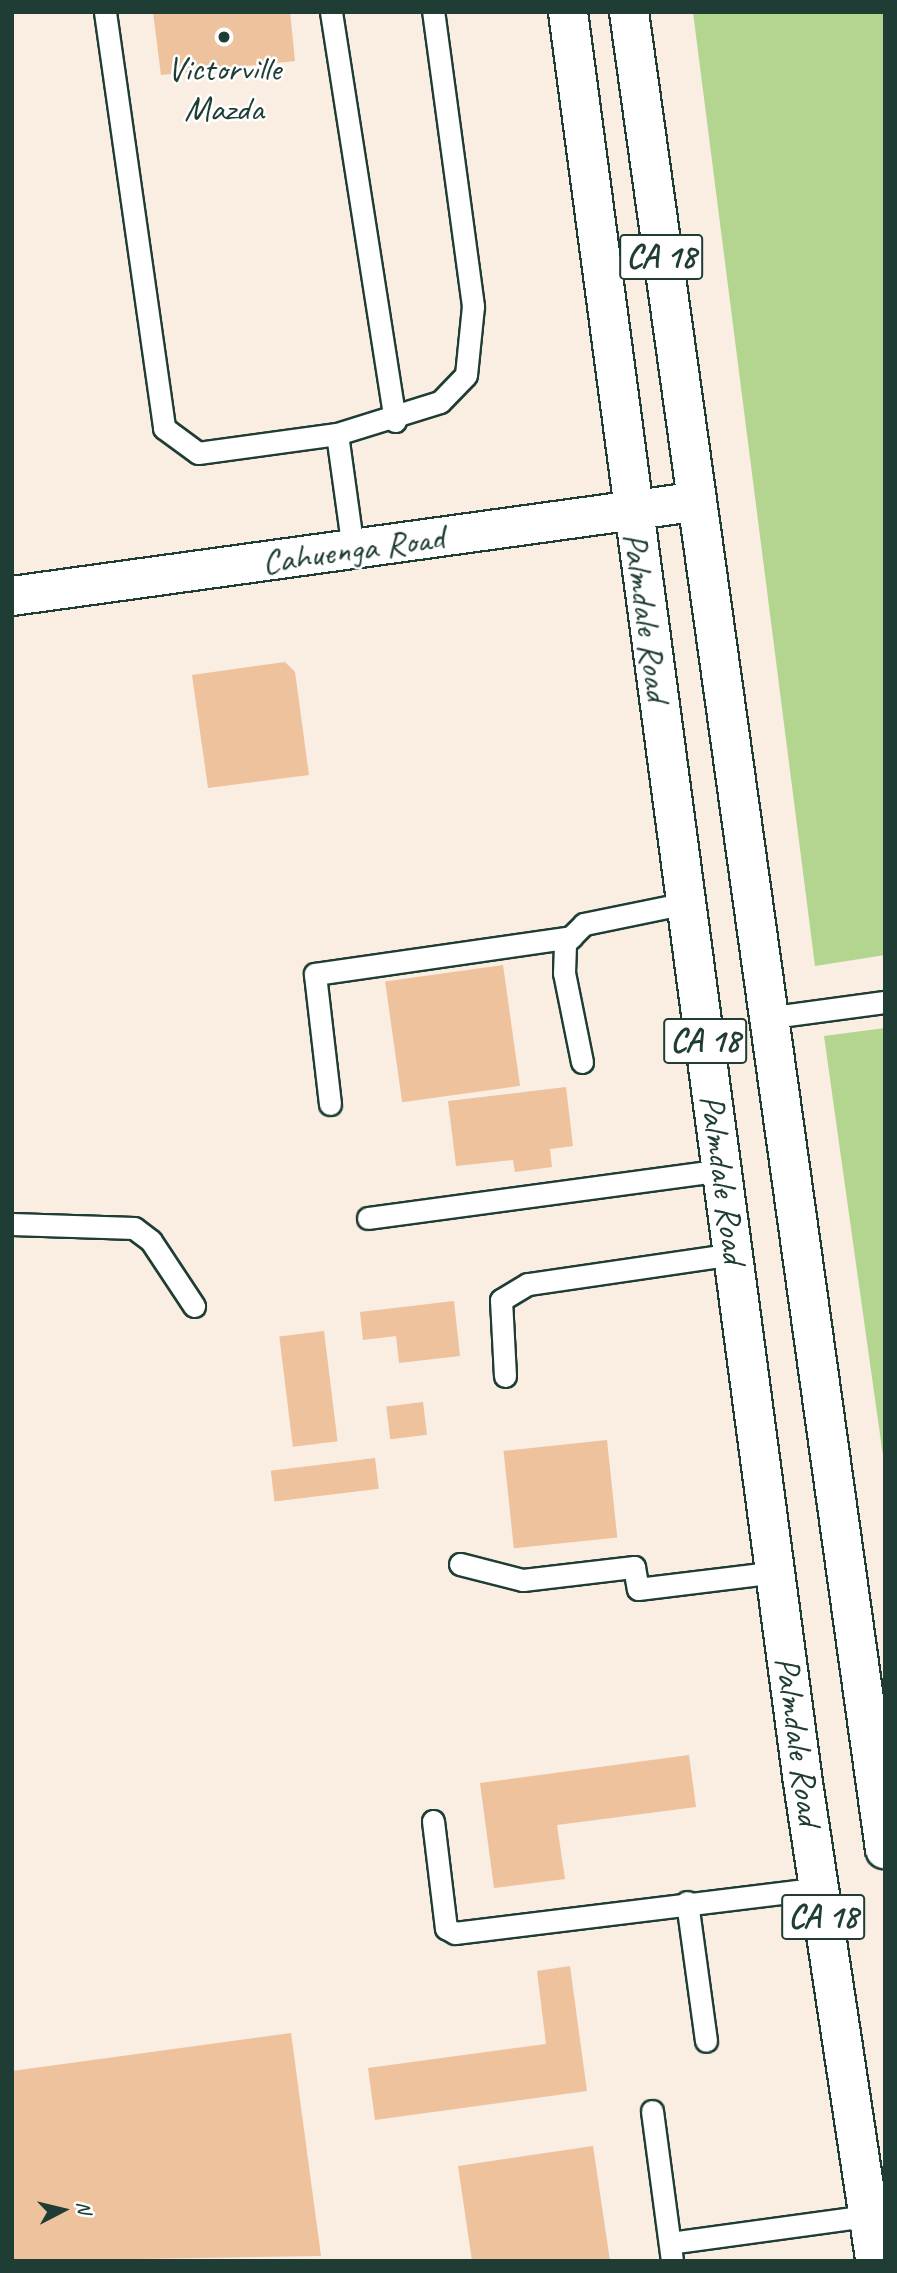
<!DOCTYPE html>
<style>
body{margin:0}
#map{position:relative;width:897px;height:2273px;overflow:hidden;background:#faede2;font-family:Caveat,sans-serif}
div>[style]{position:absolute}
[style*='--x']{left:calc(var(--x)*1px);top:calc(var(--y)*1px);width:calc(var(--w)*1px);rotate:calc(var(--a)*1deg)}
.green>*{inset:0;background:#b4d58f}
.building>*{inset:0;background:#edc29d;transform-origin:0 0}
.roads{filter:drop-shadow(2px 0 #1f3d34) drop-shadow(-2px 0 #1f3d34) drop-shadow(0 2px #1f3d34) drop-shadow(0 -2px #1f3d34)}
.lane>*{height:21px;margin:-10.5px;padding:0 10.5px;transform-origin:10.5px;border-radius:10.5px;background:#fff}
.secondary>*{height:38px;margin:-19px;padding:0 19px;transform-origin:19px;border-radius:19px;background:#fff}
.highway>*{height:38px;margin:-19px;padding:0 19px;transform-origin:19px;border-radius:19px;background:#fff}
.dots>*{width:19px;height:19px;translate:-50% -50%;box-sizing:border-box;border:4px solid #fff;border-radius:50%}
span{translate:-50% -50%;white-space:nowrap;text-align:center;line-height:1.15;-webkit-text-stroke:5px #fff;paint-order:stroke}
.shield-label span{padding:2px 5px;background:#fff;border:2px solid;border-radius:5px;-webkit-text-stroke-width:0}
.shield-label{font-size:33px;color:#1f3d34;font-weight:700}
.poi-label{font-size:35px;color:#1f3d34}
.street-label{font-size:35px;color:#1f3d34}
.frame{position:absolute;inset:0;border:14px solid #1f3d34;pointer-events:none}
.north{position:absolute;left:28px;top:2175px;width:70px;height:70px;-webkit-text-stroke:5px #fff;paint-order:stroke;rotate:83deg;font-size:19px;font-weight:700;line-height:28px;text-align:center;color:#1f3d34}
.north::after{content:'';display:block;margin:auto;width:24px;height:32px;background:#1f3d34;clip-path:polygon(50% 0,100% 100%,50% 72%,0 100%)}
</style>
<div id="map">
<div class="green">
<div style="clip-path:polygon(693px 12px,885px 12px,885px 955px,815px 966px)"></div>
<div style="clip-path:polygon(885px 1028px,885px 1470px,824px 1036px)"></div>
</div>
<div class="building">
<div style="clip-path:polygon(153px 12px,290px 12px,295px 61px,161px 75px)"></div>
<div style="clip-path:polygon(285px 662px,295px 672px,309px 775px,208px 788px,192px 675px)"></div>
<div style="left:503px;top:965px;width:122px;height:119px;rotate:82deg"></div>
<div style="clip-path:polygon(566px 1087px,573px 1146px,550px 1149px,552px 1167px,515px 1172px,513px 1160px,456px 1166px,448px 1101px)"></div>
<div style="clip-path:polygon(454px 1301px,460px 1356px,399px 1363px,396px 1336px,363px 1340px,360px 1312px)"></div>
<div style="left:324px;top:1331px;width:111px;height:45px;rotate:83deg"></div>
<div style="left:423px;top:1402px;width:33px;height:37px;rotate:83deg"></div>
<div style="left:607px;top:1440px;width:98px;height:104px;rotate:84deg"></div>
<div style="left:375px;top:1458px;width:31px;height:105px;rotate:83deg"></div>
<div style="clip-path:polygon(689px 1755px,696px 1807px,557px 1825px,565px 1879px,494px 1888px,480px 1783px)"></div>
<div style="clip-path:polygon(570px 1966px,587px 2091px,375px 2120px,368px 2068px,546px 2044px,537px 1971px)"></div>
<div style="clip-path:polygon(291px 2033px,321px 2256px,12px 2261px,12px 2071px)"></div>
<div style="clip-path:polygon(593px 2146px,610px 2261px,472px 2261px,458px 2166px)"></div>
</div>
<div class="roads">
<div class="lane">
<div style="--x:105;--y:12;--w:420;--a:81.9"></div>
<div style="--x:164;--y:428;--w:42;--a:36.3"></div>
<div style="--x:198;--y:453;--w:140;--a:-7.8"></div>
<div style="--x:337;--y:434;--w:117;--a:82.1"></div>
<div style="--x:331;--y:12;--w:414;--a:81.1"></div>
<div style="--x:337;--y:434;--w:108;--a:-17.3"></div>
<div style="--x:440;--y:402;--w:37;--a:-46"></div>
<div style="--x:466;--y:375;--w:69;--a:-84.2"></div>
<div style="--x:473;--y:306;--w:297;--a:-97.7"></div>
<div style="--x:766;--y:1018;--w:120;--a:-7.7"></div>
<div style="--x:582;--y:1062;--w:91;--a:-101.4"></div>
<div style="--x:564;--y:973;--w:30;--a:-88"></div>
<div style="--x:565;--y:943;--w:27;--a:-45"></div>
<div style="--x:584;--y:924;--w:104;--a:-11.6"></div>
<div style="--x:330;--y:1104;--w:131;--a:-96.6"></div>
<div style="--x:315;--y:974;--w:259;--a:-8.2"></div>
<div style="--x:368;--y:1218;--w:357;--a:-7.7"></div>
<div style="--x:12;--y:1224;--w:122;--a:1.9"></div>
<div style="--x:134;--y:1228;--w:21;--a:37"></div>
<div style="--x:151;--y:1241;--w:78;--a:56.5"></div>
<div style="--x:505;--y:1376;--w:76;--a:-93"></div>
<div style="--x:501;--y:1300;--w:31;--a:-31"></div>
<div style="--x:528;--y:1284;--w:207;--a:-8.3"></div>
<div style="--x:460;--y:1564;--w:65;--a:14.3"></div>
<div style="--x:523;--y:1580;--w:112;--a:-6.7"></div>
<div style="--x:634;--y:1567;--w:22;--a:80"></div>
<div style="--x:638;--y:1589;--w:139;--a:-7"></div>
<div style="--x:433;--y:1821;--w:108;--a:83.1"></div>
<div style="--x:446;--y:1928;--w:10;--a:29"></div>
<div style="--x:455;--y:1933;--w:367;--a:-7"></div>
<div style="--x:687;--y:1902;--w:140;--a:82.2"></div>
<div style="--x:652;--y:2111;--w:151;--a:82.4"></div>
<div style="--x:670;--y:2243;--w:200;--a:-7.8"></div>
</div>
<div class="secondary">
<div style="--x:12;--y:596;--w:687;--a:-7.86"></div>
</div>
<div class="highway">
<div style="--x:568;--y:12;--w:1779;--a:82.44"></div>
<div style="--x:802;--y:1776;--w:490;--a:81.4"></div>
<div style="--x:629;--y:12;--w:1855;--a:82.07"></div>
</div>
</div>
<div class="dots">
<div style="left:224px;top:37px;background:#1f3d34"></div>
</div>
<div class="shield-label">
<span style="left:661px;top:257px">CA 18</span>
<span style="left:705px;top:1041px">CA 18</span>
<span style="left:823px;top:1917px">CA 18</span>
</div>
<div class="poi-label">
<span style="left:224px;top:89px">Victorville<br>Mazda</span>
</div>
<div class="street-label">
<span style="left:353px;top:550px;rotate:-8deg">Cahuenga Road</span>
<span style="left:646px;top:617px;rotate:82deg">Palmdale Road</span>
<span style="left:723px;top:1179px;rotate:82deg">Palmdale Road</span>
<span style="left:798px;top:1741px;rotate:82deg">Palmdale Road</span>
</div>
<div class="frame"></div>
<div class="north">N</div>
</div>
